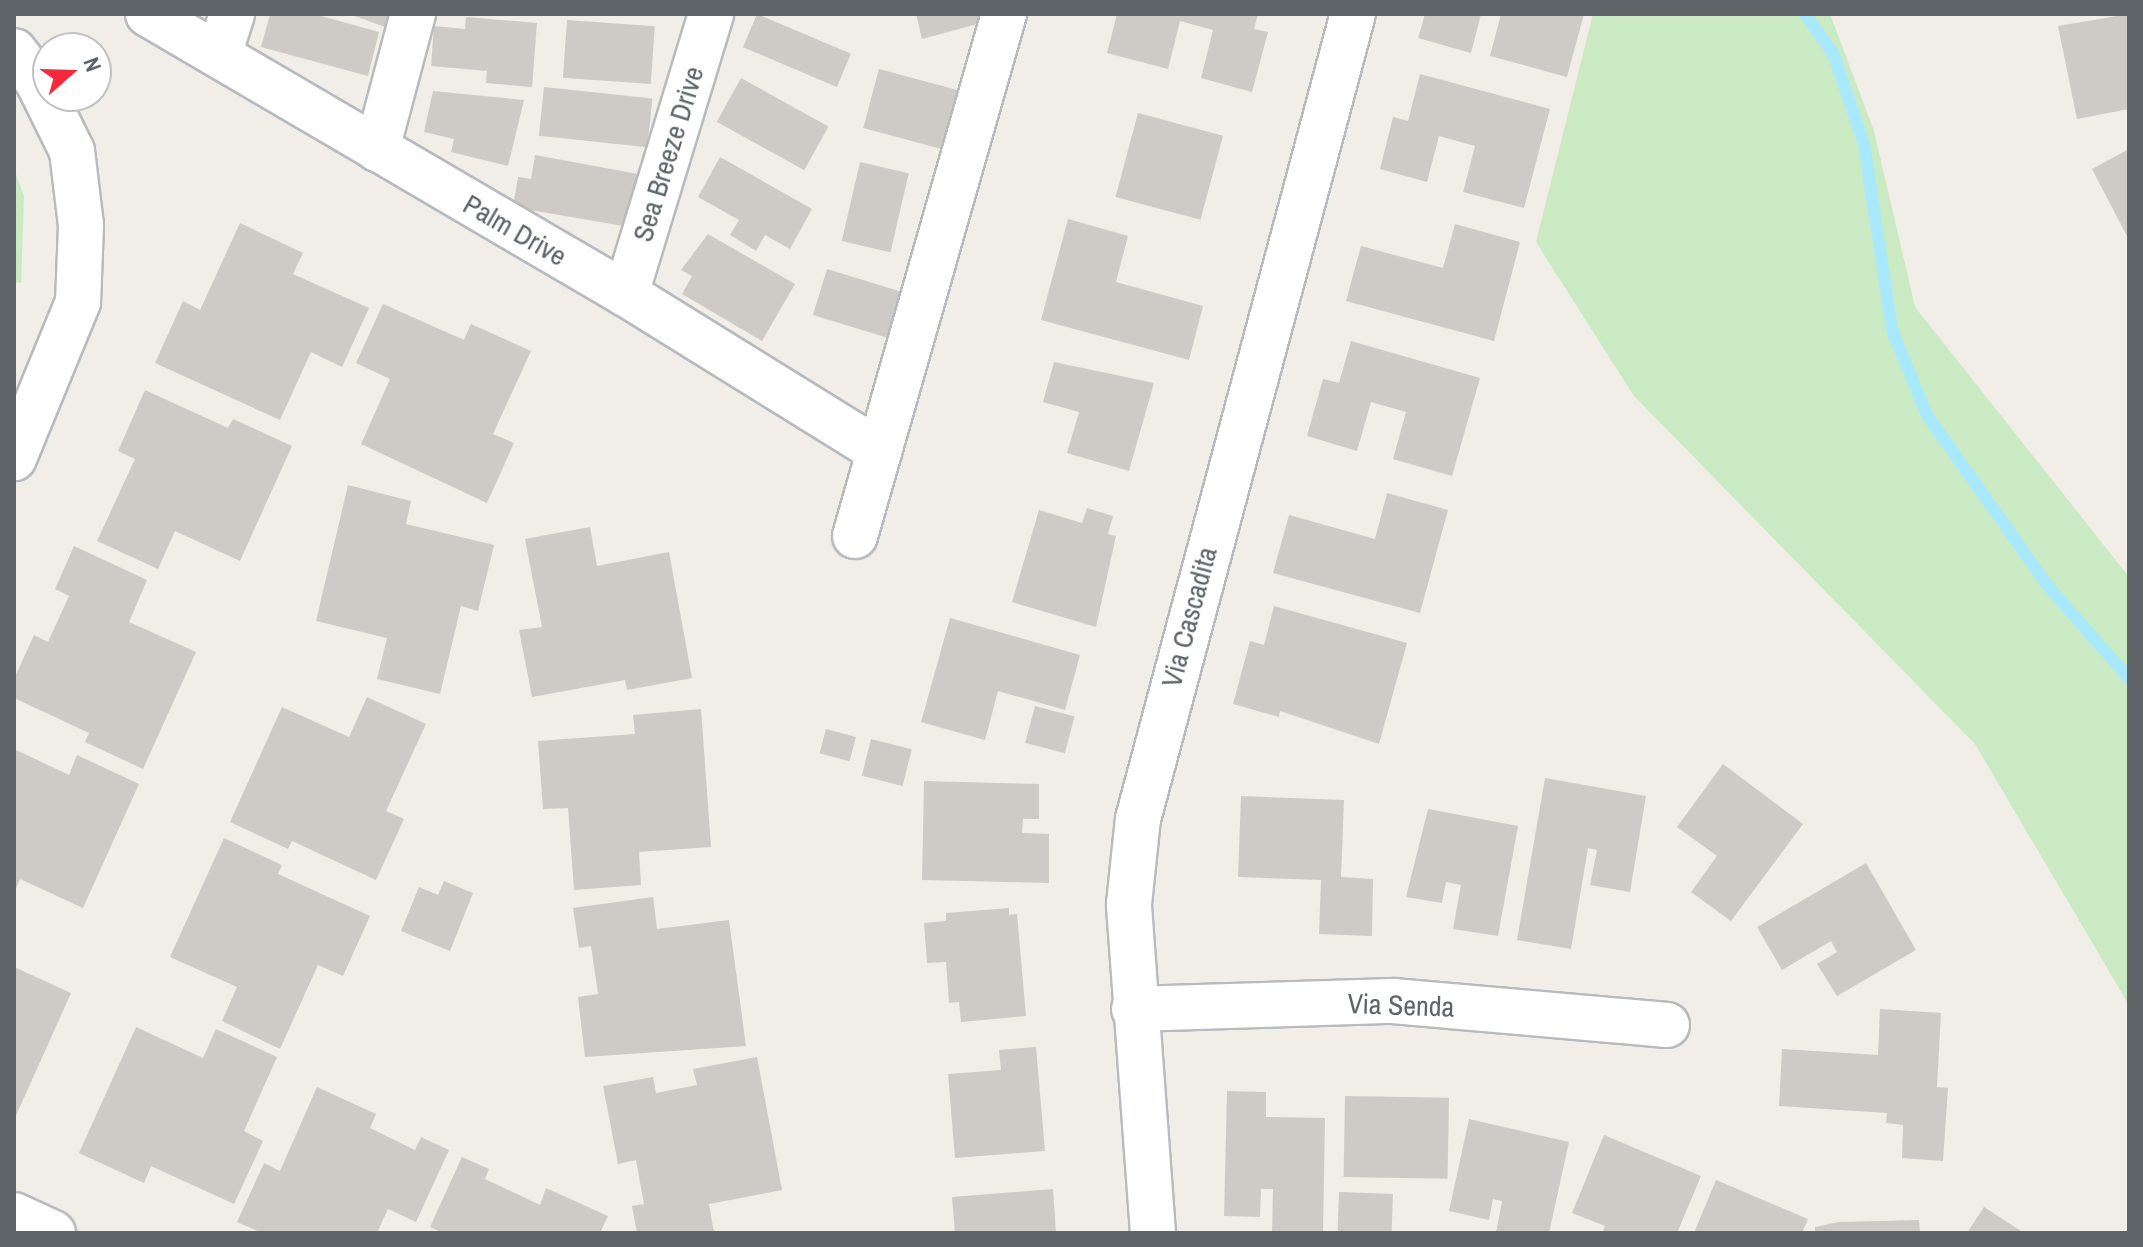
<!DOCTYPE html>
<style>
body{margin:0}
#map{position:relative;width:2143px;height:1247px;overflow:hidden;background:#f1ede7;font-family:"Archivo Narrow",sans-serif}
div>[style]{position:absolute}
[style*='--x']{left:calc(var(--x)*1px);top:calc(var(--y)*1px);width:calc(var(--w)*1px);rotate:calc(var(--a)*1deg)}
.green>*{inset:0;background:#c9eac2}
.stream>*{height:12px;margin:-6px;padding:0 6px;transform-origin:6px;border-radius:6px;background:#a9e9ff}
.building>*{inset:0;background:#cecac5;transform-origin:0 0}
.roads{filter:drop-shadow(2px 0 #b7babe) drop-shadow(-2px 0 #b7babe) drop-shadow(0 2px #b7babe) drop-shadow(0 -2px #b7babe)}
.minor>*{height:44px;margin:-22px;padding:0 22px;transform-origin:22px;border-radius:22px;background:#fff}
span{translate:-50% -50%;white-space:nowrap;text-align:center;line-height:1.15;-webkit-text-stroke:6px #fff;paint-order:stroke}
.street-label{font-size:28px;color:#5e6468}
.frame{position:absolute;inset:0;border:16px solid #5e6468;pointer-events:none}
.north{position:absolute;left:32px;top:32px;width:80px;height:80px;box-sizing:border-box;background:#fff;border:2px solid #bfc1c3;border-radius:50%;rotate:70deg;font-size:22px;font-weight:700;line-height:32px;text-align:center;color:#5e6468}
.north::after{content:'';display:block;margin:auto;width:28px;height:36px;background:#f7273c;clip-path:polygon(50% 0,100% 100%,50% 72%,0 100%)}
</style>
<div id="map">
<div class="green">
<div style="clip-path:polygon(1593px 14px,1830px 14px,1874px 131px,1915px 307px,2129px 577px,2129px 1005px,1975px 744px,1634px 396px,1536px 242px)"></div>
<div style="clip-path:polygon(14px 169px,24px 196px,21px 283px,14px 282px)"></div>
</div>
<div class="stream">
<div style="--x:1805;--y:14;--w:48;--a:54.3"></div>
<div style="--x:1833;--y:53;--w:96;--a:71.2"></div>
<div style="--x:1864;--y:144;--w:188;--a:81.4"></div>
<div style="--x:1892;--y:330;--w:92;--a:67.6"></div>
<div style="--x:1927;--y:415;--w:211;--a:54.7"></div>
<div style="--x:2049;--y:587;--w:121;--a:48.7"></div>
</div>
<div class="building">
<div style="clip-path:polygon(270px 14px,314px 14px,379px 32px,368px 76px,261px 47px)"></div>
<div style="clip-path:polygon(349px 14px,389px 14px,385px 27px)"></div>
<div style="left:757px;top:14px;width:102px;height:36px;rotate:23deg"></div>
<div style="clip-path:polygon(916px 14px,979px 14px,981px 23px,922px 39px)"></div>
<div style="clip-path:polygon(1117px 14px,1258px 14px,1254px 29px,1268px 32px,1252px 92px,1201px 78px,1213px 30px,1180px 21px,1168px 69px,1107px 53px)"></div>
<div style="clip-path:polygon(1425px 14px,1481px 14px,1471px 53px,1418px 38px)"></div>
<div style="clip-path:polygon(1501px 14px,1584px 14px,1567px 77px,1490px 56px)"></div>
<div style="clip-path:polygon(2129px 14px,2129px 109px,2077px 119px,2058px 26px)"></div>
<div style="clip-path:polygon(466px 17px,537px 23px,532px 87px,486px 83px,487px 71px,431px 66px,434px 26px,465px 29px)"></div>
<div style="left:567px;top:20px;width:88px;height:58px;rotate:4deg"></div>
<div style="left:879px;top:69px;width:83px;height:61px;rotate:15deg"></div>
<div style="clip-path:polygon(1420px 74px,1550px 109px,1524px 208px,1463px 192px,1475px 146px,1439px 136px,1427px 182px,1380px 169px,1393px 117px,1408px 121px)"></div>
<div style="left:741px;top:78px;width:100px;height:50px;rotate:29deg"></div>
<div style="left:544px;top:87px;width:109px;height:49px;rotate:6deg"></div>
<div style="clip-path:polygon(433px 91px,524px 100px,508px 166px,451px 152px,454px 139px,424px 132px)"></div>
<div style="left:1138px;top:113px;width:88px;height:87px;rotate:15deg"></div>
<div style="clip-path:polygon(2129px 149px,2129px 240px,2092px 169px)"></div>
<div style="clip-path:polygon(535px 155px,638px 174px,629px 227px,513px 207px,518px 177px,531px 179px)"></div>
<div style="clip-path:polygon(720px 157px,812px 209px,790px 249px,765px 235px,756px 251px,730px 235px,739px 220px,698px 197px)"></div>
<div style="left:860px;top:162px;width:50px;height:81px;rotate:13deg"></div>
<div style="clip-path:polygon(1068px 219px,1128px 236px,1116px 282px,1203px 306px,1189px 360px,1041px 320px)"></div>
<div style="clip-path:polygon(240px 223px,303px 253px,293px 274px,369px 308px,342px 367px,311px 352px,280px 420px,155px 363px,183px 301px,200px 310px)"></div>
<div style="clip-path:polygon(1455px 224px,1520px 242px,1494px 341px,1346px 301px,1361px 246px,1443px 268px)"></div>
<div style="clip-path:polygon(708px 234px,795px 284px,762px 341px,682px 294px,692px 276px,681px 270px)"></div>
<div style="left:827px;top:269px;width:77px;height:48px;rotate:17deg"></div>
<div style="clip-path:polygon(383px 304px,464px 340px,471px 324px,531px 351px,493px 434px,514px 443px,487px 503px,361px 444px,390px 379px,356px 363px)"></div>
<div style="clip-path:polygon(1351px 341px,1480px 378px,1452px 476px,1393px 459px,1406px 412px,1371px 402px,1357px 451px,1307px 436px,1323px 379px,1339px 383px)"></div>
<div style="clip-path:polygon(1054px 362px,1154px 383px,1129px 471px,1067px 453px,1079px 412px,1043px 402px)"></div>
<div style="clip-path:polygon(145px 390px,228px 428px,233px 419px,292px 446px,240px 561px,175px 531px,158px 569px,97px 541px,135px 459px,118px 451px)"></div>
<div style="clip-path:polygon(348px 485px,411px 501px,406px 524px,494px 545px,478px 611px,461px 606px,440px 694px,377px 679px,387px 638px,316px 621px)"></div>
<div style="clip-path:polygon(1387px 493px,1448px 510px,1420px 613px,1273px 573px,1289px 515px,1375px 539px)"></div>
<div style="clip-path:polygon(1087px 508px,1113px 516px,1108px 534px,1116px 536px,1096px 627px,1012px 602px,1039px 510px,1082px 523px)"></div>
<div style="clip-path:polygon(590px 527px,597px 566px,669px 552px,692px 678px,627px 690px,625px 680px,532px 697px,519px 630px,542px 627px,525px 539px)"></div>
<div style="clip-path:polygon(74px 546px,147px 580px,129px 622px,196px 652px,143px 769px,85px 742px,89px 733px,14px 698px,14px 679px,34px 635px,48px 642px,69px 596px,55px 589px)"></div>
<div style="clip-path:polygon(1274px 606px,1407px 643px,1379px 744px,1280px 711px,1279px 717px,1233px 704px,1250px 641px,1264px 645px)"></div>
<div style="clip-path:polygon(950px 618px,1080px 655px,1065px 710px,998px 691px,985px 740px,921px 722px)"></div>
<div style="clip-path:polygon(367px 697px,426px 724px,386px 811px,404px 819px,376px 880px,292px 841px,288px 849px,230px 822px,282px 707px,349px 737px)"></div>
<div style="left:1035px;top:706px;width:41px;height:38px;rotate:15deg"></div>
<div style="clip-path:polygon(701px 709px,711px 847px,639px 852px,641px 885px,574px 890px,568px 808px,543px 809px,538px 741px,635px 734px,633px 715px)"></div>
<div style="left:826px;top:729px;width:31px;height:25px;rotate:15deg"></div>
<div style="left:871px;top:739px;width:42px;height:38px;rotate:14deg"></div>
<div style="clip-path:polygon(14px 749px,69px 775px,77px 755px,139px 784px,83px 908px,20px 879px,14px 893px)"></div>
<div style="clip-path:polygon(1723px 764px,1803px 824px,1731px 921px,1691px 892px,1717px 856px,1677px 827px)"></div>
<div style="clip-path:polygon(1545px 778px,1646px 796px,1630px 892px,1590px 885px,1597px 850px,1588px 848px,1571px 949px,1517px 940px)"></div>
<div style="clip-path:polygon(924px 781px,1039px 784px,1039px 819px,1023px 819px,1022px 833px,1049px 834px,1049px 883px,922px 880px)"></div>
<div style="clip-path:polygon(1241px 796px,1344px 800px,1341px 877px,1373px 879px,1372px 936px,1319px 934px,1321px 880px,1238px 877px)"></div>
<div style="clip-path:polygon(1428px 809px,1518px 826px,1498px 936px,1453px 929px,1461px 885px,1446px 882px,1442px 903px,1406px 897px)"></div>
<div style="clip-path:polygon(224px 838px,282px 865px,278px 874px,370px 916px,343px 976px,318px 965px,280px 1049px,222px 1021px,237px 987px,170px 957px)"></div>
<div style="clip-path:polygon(1866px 863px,1916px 950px,1837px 996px,1817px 964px,1837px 952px,1831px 941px,1782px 970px,1757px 927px)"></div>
<div style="clip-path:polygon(444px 881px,473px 893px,450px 951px,401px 931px,419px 887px,438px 895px)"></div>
<div style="clip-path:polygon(653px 897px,657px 929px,729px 920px,746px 1046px,585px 1057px,578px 997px,598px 994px,591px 946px,579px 948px,573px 908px)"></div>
<div style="clip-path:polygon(1009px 908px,1009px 915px,1017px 914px,1026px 1016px,961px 1022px,959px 1002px,949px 1003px,946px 962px,927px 963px,924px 923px,946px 921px,946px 913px)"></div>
<div style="clip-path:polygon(14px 967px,71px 993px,14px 1120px)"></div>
<div style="clip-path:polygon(1880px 1009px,1941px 1013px,1937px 1087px,1948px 1088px,1943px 1161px,1902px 1158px,1903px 1125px,1886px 1123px,1887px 1113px,1779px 1106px,1782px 1049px,1878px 1055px)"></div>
<div style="clip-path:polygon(136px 1027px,203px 1058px,216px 1029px,277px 1057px,244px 1131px,263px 1141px,234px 1204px,151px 1166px,144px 1183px,79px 1153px)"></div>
<div style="clip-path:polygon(1036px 1047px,1045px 1151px,955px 1158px,948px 1074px,1001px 1070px,999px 1050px)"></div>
<div style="clip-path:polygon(757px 1057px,782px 1190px,709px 1204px,714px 1233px,637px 1233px,632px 1206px,644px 1204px,636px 1160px,618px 1164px,603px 1086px,653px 1077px,656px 1093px,697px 1085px,693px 1069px)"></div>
<div style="clip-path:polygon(317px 1087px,376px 1114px,370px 1128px,415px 1150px,421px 1137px,449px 1150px,416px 1222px,388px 1209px,377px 1233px,262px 1233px,237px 1222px,264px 1163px,280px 1171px)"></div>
<div style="clip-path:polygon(1227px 1091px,1266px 1092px,1266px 1117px,1325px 1118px,1323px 1233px,1272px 1233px,1273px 1189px,1261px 1189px,1260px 1217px,1224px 1216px)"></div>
<div style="left:1345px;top:1096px;width:104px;height:81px;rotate:1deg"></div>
<div style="clip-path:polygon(1469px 1119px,1569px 1142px,1549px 1233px,1496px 1233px,1502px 1201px,1493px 1199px,1489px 1220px,1449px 1211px)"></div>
<div style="clip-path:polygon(1604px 1135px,1701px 1176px,1677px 1233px,1602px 1233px,1605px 1226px,1572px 1213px)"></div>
<div style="clip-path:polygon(462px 1157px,489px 1169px,485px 1179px,540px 1205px,546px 1188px,608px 1216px,600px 1233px,443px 1233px,430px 1227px)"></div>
<div style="clip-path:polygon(1716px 1180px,1808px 1219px,1802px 1233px,1694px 1233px)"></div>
<div style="clip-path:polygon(1053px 1189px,1056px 1233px,955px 1233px,952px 1197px)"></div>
<div style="left:1339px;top:1192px;width:54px;height:41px;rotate:2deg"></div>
<div style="clip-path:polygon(1984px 1207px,2024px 1233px,1967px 1233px)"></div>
<div style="clip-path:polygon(1919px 1220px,1920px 1233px,1815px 1233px,1815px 1227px,1839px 1222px)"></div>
</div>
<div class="roads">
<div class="minor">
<div style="--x:148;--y:14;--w:554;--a:30.36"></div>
<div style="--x:626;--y:294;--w:298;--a:31.8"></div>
<div style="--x:14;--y:51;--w:39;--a:52"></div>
<div style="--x:38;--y:82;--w:77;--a:63.8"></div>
<div style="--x:72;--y:151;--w:75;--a:83.1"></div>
<div style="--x:81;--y:225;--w:77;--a:92.2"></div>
<div style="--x:78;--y:302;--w:169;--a:112.3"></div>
<div style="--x:219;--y:55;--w:43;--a:-72.4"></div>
<div style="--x:377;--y:149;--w:140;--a:-75.1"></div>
<div style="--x:626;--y:294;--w:293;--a:-73.1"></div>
<div style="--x:855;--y:536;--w:543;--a:-74.07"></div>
<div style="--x:1134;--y:1009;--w:259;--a:-1.8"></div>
<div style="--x:1393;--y:1001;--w:275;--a:5"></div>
<div style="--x:14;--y:1215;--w:43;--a:24.8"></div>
<div style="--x:1153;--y:1233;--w:330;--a:-94.2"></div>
<div style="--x:1129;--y:904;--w:85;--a:-84"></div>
<div style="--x:1138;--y:819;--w:833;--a:-75.05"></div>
</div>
</div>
<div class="street-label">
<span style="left:668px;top:154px;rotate:-73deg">Sea Breeze Drive</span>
<span style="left:515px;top:230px;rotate:30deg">Palm Drive</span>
<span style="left:1189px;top:617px;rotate:-75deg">Via Cascadita</span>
<span style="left:1401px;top:1005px;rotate:2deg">Via Senda</span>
</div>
<div class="frame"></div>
<div class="north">N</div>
</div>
